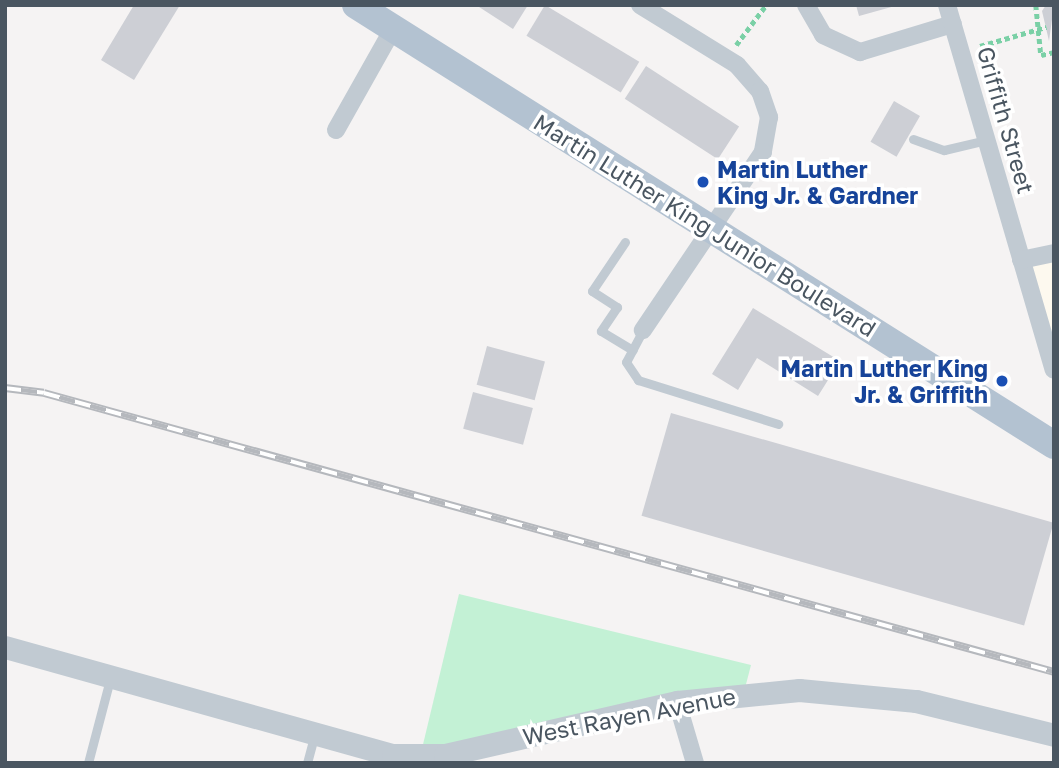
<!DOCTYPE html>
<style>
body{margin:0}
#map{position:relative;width:1059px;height:768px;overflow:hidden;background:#f5f3f3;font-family:"Golos Text",sans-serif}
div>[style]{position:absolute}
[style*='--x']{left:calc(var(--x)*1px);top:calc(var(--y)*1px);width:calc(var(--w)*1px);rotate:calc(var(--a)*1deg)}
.commercial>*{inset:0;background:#fdf9ef}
.green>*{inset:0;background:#c3f1d5}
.building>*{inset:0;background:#cdcfd5;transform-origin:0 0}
.path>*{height:4.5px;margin-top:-2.25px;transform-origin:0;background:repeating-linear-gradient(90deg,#7ad0a6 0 5px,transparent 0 8.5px)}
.service>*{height:9px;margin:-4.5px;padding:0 4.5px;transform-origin:4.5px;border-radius:4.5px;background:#c1cad2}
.minor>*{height:18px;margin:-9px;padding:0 9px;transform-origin:9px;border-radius:9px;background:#c1cad2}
.tertiary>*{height:23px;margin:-11.5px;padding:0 11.5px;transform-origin:11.5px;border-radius:11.5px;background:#c1cad2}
.primary>*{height:28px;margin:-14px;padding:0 14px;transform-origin:14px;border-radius:14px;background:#b3c2d1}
.rail>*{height:8px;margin-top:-4px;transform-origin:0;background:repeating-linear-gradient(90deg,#fff 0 16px,#b5b8bd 0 32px);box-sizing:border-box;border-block:2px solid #b5b8bd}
.dots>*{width:19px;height:19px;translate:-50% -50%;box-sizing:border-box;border:4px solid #fff;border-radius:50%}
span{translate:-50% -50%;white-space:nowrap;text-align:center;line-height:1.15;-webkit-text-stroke:7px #fff;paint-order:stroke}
.street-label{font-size:23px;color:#4a5661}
.transit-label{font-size:23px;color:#164399;font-weight:700}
.left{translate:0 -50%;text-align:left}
.right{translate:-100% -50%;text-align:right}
.frame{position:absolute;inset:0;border:7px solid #4a5661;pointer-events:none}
</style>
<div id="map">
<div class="commercial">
<div style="clip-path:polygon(1054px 253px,1054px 370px,1021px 260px)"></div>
</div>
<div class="green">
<div style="clip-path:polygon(459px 594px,751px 665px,744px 692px,420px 757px)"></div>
</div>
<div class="building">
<div style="clip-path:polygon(134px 5px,180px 5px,134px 80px,101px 60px)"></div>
<div style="clip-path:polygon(476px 5px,528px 5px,513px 29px)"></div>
<div style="left:545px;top:5px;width:110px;height:36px;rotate:31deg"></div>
<div style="clip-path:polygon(856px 5px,894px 5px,895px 6px,859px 16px)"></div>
<div style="clip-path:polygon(1046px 5px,1054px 5px,1049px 41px,1042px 11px)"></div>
<div style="left:646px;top:66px;width:111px;height:39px;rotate:33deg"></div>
<div style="left:894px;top:101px;width:30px;height:47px;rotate:30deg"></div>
<div style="clip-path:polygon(753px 308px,840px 361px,818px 396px,757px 358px,738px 390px,712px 374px)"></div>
<div style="left:487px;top:346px;width:60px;height:40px;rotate:15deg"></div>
<div style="left:473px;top:392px;width:62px;height:38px;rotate:15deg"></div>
<div style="left:671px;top:413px;width:398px;height:107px;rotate:16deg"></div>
</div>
<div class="path">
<div style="--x:1036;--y:5;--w:50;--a:84.3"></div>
<div style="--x:1041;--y:55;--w:13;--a:-13"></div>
<div style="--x:736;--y:45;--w:50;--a:-53.1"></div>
<div style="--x:980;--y:46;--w:69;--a:-16.1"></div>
</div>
<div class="service">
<div style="--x:913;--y:139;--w:33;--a:20"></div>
<div style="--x:944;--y:150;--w:43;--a:-13.4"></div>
<div style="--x:625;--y:242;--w:59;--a:124"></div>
<div style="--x:592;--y:291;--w:30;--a:33"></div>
<div style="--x:617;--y:307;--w:29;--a:124"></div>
<div style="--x:601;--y:331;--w:37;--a:31"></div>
<div style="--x:643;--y:330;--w:36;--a:118"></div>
<div style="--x:626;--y:362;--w:22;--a:56"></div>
<div style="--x:638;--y:380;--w:147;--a:17.4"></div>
<div style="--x:88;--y:763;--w:87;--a:-75.3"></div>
<div style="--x:307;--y:763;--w:28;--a:-75"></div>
</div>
<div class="minor">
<div style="--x:640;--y:5;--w:114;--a:31.7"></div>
<div style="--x:737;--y:65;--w:35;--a:49"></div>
<div style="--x:760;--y:91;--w:28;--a:71"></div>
<div style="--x:769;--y:117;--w:36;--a:100"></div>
<div style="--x:763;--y:152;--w:215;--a:124"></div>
<div style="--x:806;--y:5;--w:34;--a:60"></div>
<div style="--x:823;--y:35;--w:41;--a:24.7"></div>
<div style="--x:860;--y:52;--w:97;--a:-16.8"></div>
<div style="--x:947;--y:5;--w:380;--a:73.7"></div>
<div style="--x:336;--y:130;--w:116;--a:-60.6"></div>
<div style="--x:1021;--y:260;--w:34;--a:-12"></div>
<div style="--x:677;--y:702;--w:64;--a:73.6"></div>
</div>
<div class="tertiary">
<div style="--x:5;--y:647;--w:403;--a:15.6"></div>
<div style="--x:393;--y:755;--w:52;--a:0"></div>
<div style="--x:445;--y:755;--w:238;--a:-12.9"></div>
<div style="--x:677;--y:702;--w:123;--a:-5.6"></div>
<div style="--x:799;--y:690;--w:118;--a:5.4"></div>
<div style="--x:916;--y:701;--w:142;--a:13.8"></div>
</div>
<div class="primary">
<div style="--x:356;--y:5;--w:825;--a:32.23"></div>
</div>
<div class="rail">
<div style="--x:5;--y:388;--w:39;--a:7"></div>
<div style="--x:44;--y:393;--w:1048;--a:15.44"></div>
</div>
<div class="dots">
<div style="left:703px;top:182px;background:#1a4fb4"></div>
<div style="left:1002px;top:381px;background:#1a4fb4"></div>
</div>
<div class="street-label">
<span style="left:1006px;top:120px;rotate:74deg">Griffith Street</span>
<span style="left:705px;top:225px;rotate:32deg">Martin Luther King Junior Boulevard</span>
<span style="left:629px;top:716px;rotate:-11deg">West Rayen Avenue</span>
</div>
<div class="transit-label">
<span class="left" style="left:717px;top:182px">Martin Luther<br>King Jr. &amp; Gardner</span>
<span class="right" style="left:988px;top:381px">Martin Luther King<br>Jr. &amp; Griffith</span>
</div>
<div class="frame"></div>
</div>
